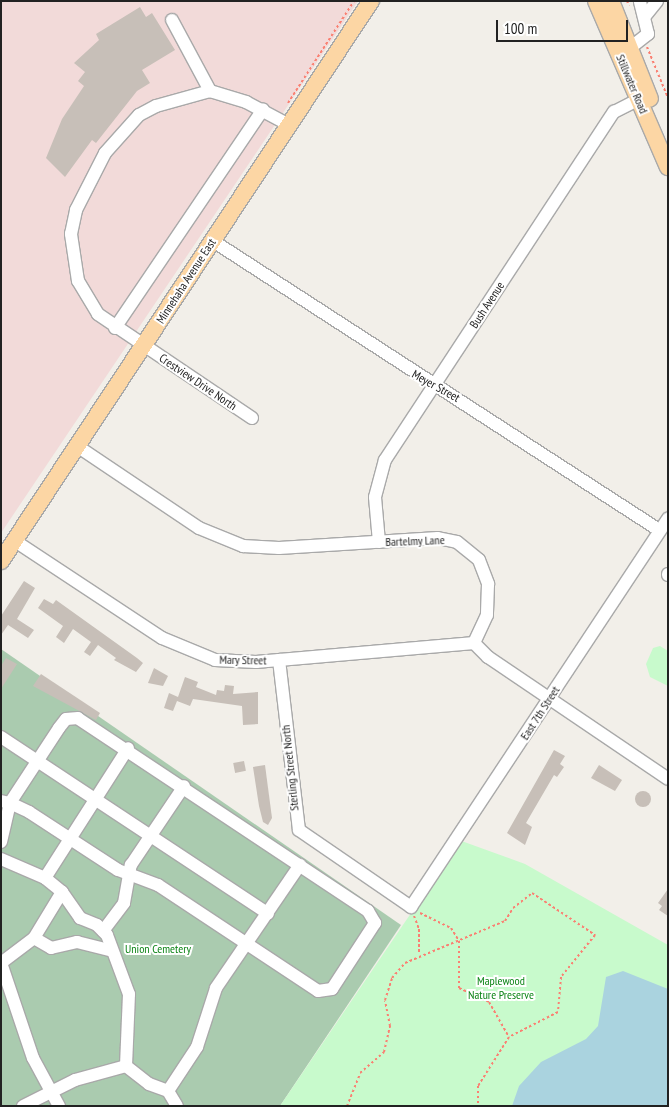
<!DOCTYPE html>
<style>
body{margin:0}
#map{position:relative;width:669px;height:1107px;overflow:hidden;background:#f2efe9;font-family:"PT Sans Narrow",sans-serif}
div>[style]{position:absolute}
[style*='--x']{left:calc(var(--x)*1px);top:calc(var(--y)*1px);width:calc(var(--w)*1px);rotate:calc(var(--a)*1deg)}
.commercial>*{inset:0;background:#f2dad9}
.cemetery>*{inset:0;background:#aacbaf}
.park>*{inset:0;background:#c8facc}
.water>*{inset:0;background:#aad3df}
.building>*{inset:0;background:#c7bfb8;transform-origin:0 0}
.round{border-radius:50%}
.path>*{height:2px;margin-top:-1px;transform-origin:0;background:repeating-linear-gradient(90deg,#fa8072 0 2.5px,transparent 0 5px)}
.roads{filter:drop-shadow(1px 0 #a9a9a9) drop-shadow(-1px 0 #a9a9a9) drop-shadow(0 1px #a9a9a9) drop-shadow(0 -1px #a9a9a9)}
.minor>*{height:12px;margin:-6px;padding:0 6px;transform-origin:6px;border-radius:6px;background:#fff}
.major>*{height:16px;margin:-8px;padding:0 8px;transform-origin:8px;border-radius:8px;background:#fcd6a4}
span{translate:-50% -50%;white-space:nowrap;text-align:center;line-height:1.15;-webkit-text-stroke:4px #fff;paint-order:stroke}
.street-label{font-size:12px;color:#222}
.park-label{font-size:12px;color:#0c8416}
.frame{position:absolute;inset:0;border:2px solid #222;pointer-events:none}
.scale{position:absolute;left:496px;top:20px;width:132px;height:22px;box-sizing:border-box;border:2px solid #222;border-top:0;padding-left:6px;font-size:15px;line-height:18px;white-space:nowrap;color:#222;-webkit-text-stroke:4px #fff;paint-order:stroke}
</style>
<div id="map">
<div class="commercial">
<div style="clip-path:polygon(1px 1px,358px 1px,1px 533px)"></div>
</div>
<div class="cemetery">
<div style="clip-path:polygon(1px 649px,401px 925px,280px 1106px,1px 1106px)"></div>
</div>
<div class="park">
<div style="clip-path:polygon(660px 646px,668px 651px,668px 686px,650px 677px,646px 664px,653px 648px)"></div>
<div style="clip-path:polygon(456px 839px,525px 864px,668px 945px,668px 1106px,280px 1106px,441px 869px)"></div>
</div>
<div class="water">
<div style="clip-path:polygon(623px 971px,668px 989px,668px 1106px,512px 1106px,519px 1086px,541px 1062px,586px 1039px,598px 1026px,606px 977px)"></div>
</div>
<div class="building">
<div style="clip-path:polygon(140px 7px,146px 17px,152px 13px,175px 50px,142px 70px,150px 83px,137px 91px,96px 143px,92px 140px,65px 177px,46px 158px,62px 119px,84px 86px,78px 81px,85px 72px,74px 63px,99px 40px,96px 34px)"></div>
<div style="clip-path:polygon(24px 581px,35px 588px,17px 619px,34px 630px,28px 638px,8px 625px,1px 635px,1px 616px)"></div>
<div style="clip-path:polygon(44px 599px,53px 604px,56px 600px,137px 658px,143px 663px,136px 672px,114px 660px,116px 658px,98px 645px,90px 656px,84px 652px,91px 642px,73px 629px,64px 643px,56px 637px,63px 626px,38px 608px)"></div>
<div style="clip-path:polygon(6px 658px,17px 664px,1px 689px,1px 666px)"></div>
<div style="clip-path:polygon(154px 668px,168px 676px,163px 686px,148px 683px)"></div>
<div style="clip-path:polygon(41px 674px,100px 713px,96px 720px,33px 686px)"></div>
<div style="clip-path:polygon(185px 677px,198px 682px,196px 687px,216px 695px,217px 690px,224px 691px,225px 685px,234px 686px,233px 694px,258px 692px,258px 724px,243px 725px,242px 706px,193px 699px,190px 706px,177px 701px,173px 711px,164px 708px,169px 693px,178px 697px)"></div>
<div style="clip-path:polygon(554px 750px,565px 756px,560px 764px,564px 767px,557px 777px,554px 775px,526px 823px,532px 827px,525px 845px,507px 833px)"></div>
<div style="left:244px;top:761px;width:10px;height:11px;rotate:79deg"></div>
<div style="clip-path:polygon(265px 765px,272px 818px,268px 825px,263px 822px,259px 806px,253px 767px)"></div>
<div style="clip-path:polygon(599px 765px,622px 780px,615px 791px,591px 778px)"></div>
<div class="round" style="left:635px;top:791px;width:16px;height:16px"></div>
<div style="clip-path:polygon(668px 889px,668px 916px,659px 910px,662px 906px,658px 903px)"></div>
</div>
<div class="path">
<div style="--x:627;--y:1;--w:5;--a:68"></div>
<div style="--x:647;--y:47;--w:55;--a:67.6"></div>
<div style="--x:288;--y:103;--w:121;--a:-57.1"></div>
<div style="--x:420;--y:913;--w:34;--a:26"></div>
<div style="--x:451;--y:928;--w:15;--a:58"></div>
<div style="--x:459;--y:941;--w:47;--a:90"></div>
<div style="--x:459;--y:988;--w:33;--a:25"></div>
<div style="--x:489;--y:1002;--w:40;--a:60.3"></div>
<div style="--x:414;--y:916;--w:14;--a:69"></div>
<div style="--x:419;--y:929;--w:25;--a:90"></div>
<div style="--x:347;--y:1106;--w:35;--a:-68"></div>
<div style="--x:360;--y:1073;--w:32;--a:-41"></div>
<div style="--x:384;--y:1052;--w:27;--a:-77"></div>
<div style="--x:390;--y:1026;--w:26;--a:-101"></div>
<div style="--x:385;--y:1000;--w:23;--a:-72"></div>
<div style="--x:392;--y:978;--w:20;--a:-49"></div>
<div style="--x:405;--y:963;--w:108;--a:-22.8"></div>
<div style="--x:505;--y:921;--w:15;--a:-58"></div>
<div style="--x:513;--y:908;--w:24;--a:-38"></div>
<div style="--x:532;--y:893;--w:76;--a:33.7"></div>
<div style="--x:595;--y:935;--w:54;--a:129"></div>
<div style="--x:561;--y:977;--w:35;--a:95"></div>
<div style="--x:558;--y:1012;--w:55;--a:153"></div>
<div style="--x:509;--y:1037;--w:58;--a:122.3"></div>
<div style="--x:478;--y:1086;--w:20;--a:90"></div>
</div>
<div class="roads">
<div class="minor">
<div style="--x:645;--y:16;--w:19;--a:-51"></div>
<div style="--x:172;--y:20;--w:81;--a:61.8"></div>
<div style="--x:630;--y:48;--w:23;--a:-38"></div>
<div style="--x:648;--y:34;--w:34;--a:-104"></div>
<div style="--x:213;--y:241;--w:531;--a:32.94"></div>
<div style="--x:115;--y:328;--w:264;--a:-55.9"></div>
<div style="--x:252;--y:418;--w:186;--a:-146"></div>
<div style="--x:98;--y:314;--w:39;--a:-121"></div>
<div style="--x:78;--y:281;--w:48;--a:-98.5"></div>
<div style="--x:71;--y:234;--w:25;--a:-78"></div>
<div style="--x:76;--y:210;--w:64;--a:-63"></div>
<div style="--x:105;--y:153;--w:51;--a:-48.2"></div>
<div style="--x:139;--y:115;--w:19;--a:-28"></div>
<div style="--x:156;--y:106;--w:56;--a:-15.5"></div>
<div style="--x:210;--y:91;--w:38;--a:17"></div>
<div style="--x:246;--y:102;--w:49;--a:28.1"></div>
<div style="--x:77;--y:446;--w:147;--a:33.9"></div>
<div style="--x:199;--y:528;--w:48;--a:22.2"></div>
<div style="--x:243;--y:546;--w:36;--a:3"></div>
<div style="--x:279;--y:548;--w:159;--a:-3.6"></div>
<div style="--x:438;--y:538;--w:19;--a:12"></div>
<div style="--x:457;--y:542;--w:28;--a:39"></div>
<div style="--x:479;--y:560;--w:26;--a:69"></div>
<div style="--x:488;--y:584;--w:31;--a:92"></div>
<div style="--x:487;--y:615;--w:31;--a:115"></div>
<div style="--x:15;--y:541;--w:176;--a:33.4"></div>
<div style="--x:162;--y:638;--w:57;--a:22.5"></div>
<div style="--x:215;--y:660;--w:41;--a:2.8"></div>
<div style="--x:256;--y:662;--w:219;--a:-5"></div>
<div style="--x:379;--y:542;--w:45;--a:-95.1"></div>
<div style="--x:375;--y:497;--w:38;--a:-75"></div>
<div style="--x:385;--y:460;--w:417;--a:-56.7"></div>
<div style="--x:614;--y:112;--w:36;--a:-27"></div>
<div style="--x:668;--y:575;--w:1;--a:-90"></div>
<div style="--x:474;--y:643;--w:20;--a:45"></div>
<div style="--x:488;--y:657;--w:217;--a:34.1"></div>
<div style="--x:279;--y:660;--w:171;--a:83.3"></div>
<div style="--x:299;--y:830;--w:136;--a:34.5"></div>
<div style="--x:411;--y:907;--w:466;--a:-56.5"></div>
<div style="--x:1;--y:737;--w:320;--a:33.5"></div>
<div style="--x:1;--y:801;--w:9;--a:13"></div>
<div style="--x:10;--y:803;--w:21;--a:25"></div>
<div style="--x:29;--y:812;--w:106;--a:33.1"></div>
<div style="--x:118;--y:870;--w:43;--a:20.6"></div>
<div style="--x:158;--y:885;--w:192;--a:33.5"></div>
<div style="--x:318;--y:991;--w:14;--a:-8"></div>
<div style="--x:332;--y:989;--w:79;--a:-56.9"></div>
<div style="--x:375;--y:923;--w:14;--a:-120"></div>
<div style="--x:368;--y:911;--w:348;--a:-146.4"></div>
<div style="--x:78;--y:718;--w:12;--a:175"></div>
<div style="--x:66;--y:719;--w:11;--a:128"></div>
<div style="--x:59;--y:728;--w:90;--a:123.2"></div>
<div style="--x:10;--y:803;--w:40;--a:103"></div>
<div style="--x:1;--y:859;--w:48;--a:23.4"></div>
<div style="--x:45;--y:878;--w:22;--a:39"></div>
<div style="--x:62;--y:892;--w:32;--a:55"></div>
<div style="--x:80;--y:918;--w:18;--a:22"></div>
<div style="--x:97;--y:925;--w:14;--a:45"></div>
<div style="--x:107;--y:935;--w:63;--a:69.6"></div>
<div style="--x:129;--y:994;--w:72;--a:92.4"></div>
<div style="--x:126;--y:1066;--w:29;--a:38"></div>
<div style="--x:149;--y:1084;--w:20;--a:20"></div>
<div style="--x:168;--y:1091;--w:17;--a:59"></div>
<div style="--x:45;--y:878;--w:154;--a:-57.4"></div>
<div style="--x:103;--y:931;--w:35;--a:-53"></div>
<div style="--x:124;--y:903;--w:39;--a:-80"></div>
<div style="--x:131;--y:865;--w:95;--a:-56.1"></div>
<div style="--x:34;--y:938;--w:20;--a:30"></div>
<div style="--x:51;--y:948;--w:27;--a:-13"></div>
<div style="--x:77;--y:942;--w:34;--a:14"></div>
<div style="--x:1;--y:963;--w:100;--a:71.4"></div>
<div style="--x:33;--y:1058;--w:55;--a:61.6"></div>
<div style="--x:1;--y:963;--w:41;--a:-37.1"></div>
<div style="--x:34;--y:938;--w:54;--a:-58.7"></div>
<div style="--x:168;--y:1091;--w:53;--a:-56.6"></div>
<div style="--x:197;--y:1047;--w:62;--a:-72.1"></div>
<div style="--x:216;--y:988;--w:149;--a:-55.7"></div>
<div style="--x:23;--y:1106;--w:58;--a:-26.6"></div>
<div style="--x:75;--y:1080;--w:53;--a:-15.4"></div>
</div>
<div class="major">
<div style="--x:596;--y:1;--w:181;--a:66.6"></div>
<div style="--x:611;--y:1;--w:105;--a:68.3"></div>
<div style="--x:1;--y:561;--w:671;--a:-56.55"></div>
</div>
</div>
<div class="street-label">
<span style="left:632px;top:84px;rotate:67deg">Stillwater Road</span>
<span style="left:186px;top:281px;rotate:-57deg">Minnehaha Avenue East</span>
<span style="left:487px;top:305px;rotate:-57deg">Bush Avenue</span>
<span style="left:198px;top:382px;rotate:34deg">Crestview Drive North</span>
<span style="left:436px;top:386px;rotate:29deg">Meyer Street</span>
<span style="left:415px;top:541px;rotate:-2deg">Bartelmy Lane</span>
<span style="left:243px;top:660px;rotate:1deg">Mary Street</span>
<span style="left:540px;top:713px;rotate:-57deg">East 7th Street</span>
<span style="left:290px;top:768px;rotate:-96deg">Sterling Street North</span>
</div>
<div class="park-label">
<span style="left:158px;top:949px">Union Cemetery</span>
<span style="left:501px;top:988px">Maplewood<br>Nature Preserve</span>
</div>
<div class="frame"></div>
<div class="scale">100 m</div>
</div>
